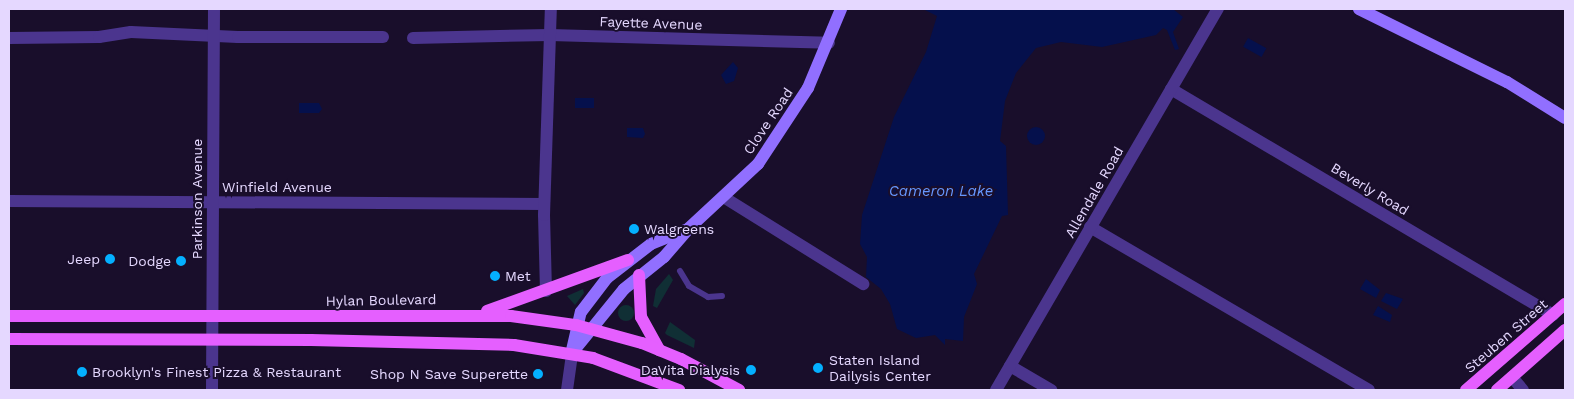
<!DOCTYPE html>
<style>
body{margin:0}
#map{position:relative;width:1574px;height:399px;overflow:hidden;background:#190e2b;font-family:"Work Sans",sans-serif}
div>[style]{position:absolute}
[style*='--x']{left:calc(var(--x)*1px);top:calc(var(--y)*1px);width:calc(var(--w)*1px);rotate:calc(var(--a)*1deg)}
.green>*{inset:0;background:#102f35}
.round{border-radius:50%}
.water>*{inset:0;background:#05104c;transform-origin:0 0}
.lane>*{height:6px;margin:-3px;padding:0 3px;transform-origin:3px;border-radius:3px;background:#4b358e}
.street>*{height:12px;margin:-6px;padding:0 6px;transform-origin:6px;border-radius:6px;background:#4b358e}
.secondary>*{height:12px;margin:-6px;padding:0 6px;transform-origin:6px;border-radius:6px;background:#916fff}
.primary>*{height:12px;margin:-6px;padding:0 6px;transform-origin:6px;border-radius:6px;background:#e55fff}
.dots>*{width:14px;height:14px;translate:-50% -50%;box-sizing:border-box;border:2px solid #190e2b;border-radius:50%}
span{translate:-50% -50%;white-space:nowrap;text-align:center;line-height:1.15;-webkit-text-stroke:4px #190e2b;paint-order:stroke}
.street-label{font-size:14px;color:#e5d8ff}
.poi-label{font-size:14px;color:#e5d8ff}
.left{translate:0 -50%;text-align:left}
.right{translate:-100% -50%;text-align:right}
.water-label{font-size:15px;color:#6697ff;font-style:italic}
.frame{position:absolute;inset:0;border:10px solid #e5d8ff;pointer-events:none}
</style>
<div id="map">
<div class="green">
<div style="clip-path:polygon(669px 274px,673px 280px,657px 308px,653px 306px,656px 289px)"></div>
<div style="clip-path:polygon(583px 289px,584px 293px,575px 305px,567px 296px)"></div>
<div class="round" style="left:618px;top:305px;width:16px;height:16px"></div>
<div style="clip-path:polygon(670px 322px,695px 340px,694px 348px,667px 335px,665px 333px)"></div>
</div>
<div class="water">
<div style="clip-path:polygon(923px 9px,1173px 9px,1183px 17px,1173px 32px,1179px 49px,1175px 50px,1167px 30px,1163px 28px,1156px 35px,1102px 47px,1061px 42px,1036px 48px,1016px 73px,1005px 101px,1000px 141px,1006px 146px,1008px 215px,1002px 216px,974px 274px,977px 284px,964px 317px,963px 341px,945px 339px,945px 345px,935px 335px,916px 338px,897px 329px,890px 304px,881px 289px,866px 277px,867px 257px,860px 244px,862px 215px,894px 117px,926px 52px,937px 16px)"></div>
<div style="left:1248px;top:38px;width:21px;height:10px;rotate:29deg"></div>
<div style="clip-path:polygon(733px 62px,738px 68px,734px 81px,726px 84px,721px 75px)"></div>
<div style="left:575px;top:98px;width:19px;height:10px"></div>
<div style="clip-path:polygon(299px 103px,319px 103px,322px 109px,319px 113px,299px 113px)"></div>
<div class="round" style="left:1027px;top:127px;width:18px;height:18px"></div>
<div style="clip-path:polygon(627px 128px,643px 128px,645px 134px,643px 138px,627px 137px)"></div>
<div style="clip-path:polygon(1366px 279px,1380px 290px,1376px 298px,1360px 289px)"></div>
<div style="clip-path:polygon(1386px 293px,1403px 299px,1397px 309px,1381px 301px)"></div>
<div style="clip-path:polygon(1378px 306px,1392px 315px,1390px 322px,1373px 315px)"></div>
</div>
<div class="lane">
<div style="--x:680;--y:271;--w:17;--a:59"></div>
<div style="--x:689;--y:286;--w:22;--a:30"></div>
<div style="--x:708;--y:297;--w:14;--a:-4"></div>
</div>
<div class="street">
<div style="--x:9;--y:38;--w:90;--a:-0.6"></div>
<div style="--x:99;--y:37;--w:32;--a:-9"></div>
<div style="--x:131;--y:32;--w:107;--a:2.7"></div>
<div style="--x:238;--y:37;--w:145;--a:0"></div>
<div style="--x:413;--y:38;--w:137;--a:-1.3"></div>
<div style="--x:550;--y:35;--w:279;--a:1.6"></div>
<div style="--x:1171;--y:89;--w:444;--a:30.6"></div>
<div style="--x:725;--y:198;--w:163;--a:31.9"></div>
<div style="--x:9;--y:201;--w:535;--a:0.32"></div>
<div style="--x:1090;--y:227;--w:323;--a:30.3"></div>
<div style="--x:546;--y:291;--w:76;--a:-91.5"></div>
<div style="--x:544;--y:215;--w:206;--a:-88.1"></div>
<div style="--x:1010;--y:366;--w:48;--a:30.3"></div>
<div style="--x:1512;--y:377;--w:17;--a:50"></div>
<div style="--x:212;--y:390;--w:381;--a:-89.7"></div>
<div style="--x:567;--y:390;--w:37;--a:-82"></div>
<div style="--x:996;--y:390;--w:441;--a:-59.8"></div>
</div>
<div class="secondary">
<div style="--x:1359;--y:9;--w:165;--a:26.3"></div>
<div style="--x:1507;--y:82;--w:68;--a:31.8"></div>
<div style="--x:572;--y:350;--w:39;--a:-77"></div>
<div style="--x:581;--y:312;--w:43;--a:-52.6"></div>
<div style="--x:607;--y:278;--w:56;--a:-37.7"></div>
<div style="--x:651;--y:244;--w:37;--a:-22"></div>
<div style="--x:572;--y:353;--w:82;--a:-50.9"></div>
<div style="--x:624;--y:289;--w:51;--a:-38.7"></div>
<div style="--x:664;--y:257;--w:37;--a:-49"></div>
<div style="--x:688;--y:229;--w:96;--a:-42.9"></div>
<div style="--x:758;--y:164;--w:91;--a:-56.7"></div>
<div style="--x:808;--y:88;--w:86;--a:-67.3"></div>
</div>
<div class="primary">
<div style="--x:639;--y:275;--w:42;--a:87.3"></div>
<div style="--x:641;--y:317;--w:38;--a:61"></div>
<div style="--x:487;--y:311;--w:150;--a:-19.9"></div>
<div style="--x:9;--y:316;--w:502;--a:0"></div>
<div style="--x:511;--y:316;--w:66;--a:7.9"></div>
<div style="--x:576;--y:325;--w:68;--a:15.3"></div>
<div style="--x:642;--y:343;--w:42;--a:22.3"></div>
<div style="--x:681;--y:359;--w:66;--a:28.1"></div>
<div style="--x:9;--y:339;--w:302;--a:0.2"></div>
<div style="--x:311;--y:340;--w:203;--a:1.4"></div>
<div style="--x:514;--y:345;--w:80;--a:9.3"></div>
<div style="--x:593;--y:358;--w:92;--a:20.4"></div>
<div style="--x:1466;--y:390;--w:131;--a:-41"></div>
<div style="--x:1497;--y:390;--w:91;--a:-41.4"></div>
</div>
<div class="dots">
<div style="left:634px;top:229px;background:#04b0ff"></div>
<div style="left:110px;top:259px;background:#04b0ff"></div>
<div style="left:181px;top:261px;background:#04b0ff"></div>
<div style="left:495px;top:276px;background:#04b0ff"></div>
<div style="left:818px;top:368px;background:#04b0ff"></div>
<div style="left:751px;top:370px;background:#04b0ff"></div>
<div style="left:82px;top:372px;background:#04b0ff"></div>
<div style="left:538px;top:374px;background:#04b0ff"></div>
</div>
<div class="street-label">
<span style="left:651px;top:23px;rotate:2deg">Fayette Avenue</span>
<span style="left:768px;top:121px;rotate:-56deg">Clove Road</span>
<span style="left:277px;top:187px">Winfield Avenue</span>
<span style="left:1370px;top:189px;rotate:31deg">Beverly Road</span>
<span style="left:1094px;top:192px;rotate:-60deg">Allendale Road</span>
<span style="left:197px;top:199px;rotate:-90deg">Parkinson Avenue</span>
<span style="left:381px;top:300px;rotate:-1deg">Hylan Boulevard</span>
<span style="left:1506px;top:336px;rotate:-41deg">Steuben Street</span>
</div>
<div class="poi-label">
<span class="left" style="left:644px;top:229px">Walgreens</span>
<span class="right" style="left:100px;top:259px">Jeep</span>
<span class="right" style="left:171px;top:261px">Dodge</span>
<span class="left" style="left:505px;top:276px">Met</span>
<span class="left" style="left:829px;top:368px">Staten Island<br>Dailysis Center</span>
<span class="right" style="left:740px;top:370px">DaVita Dialysis</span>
<span class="left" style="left:92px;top:372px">Brooklyn's Finest Pizza &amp; Restaurant</span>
<span class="right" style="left:528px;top:374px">Shop N Save Superette</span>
</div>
<div class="water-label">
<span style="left:941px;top:192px">Cameron Lake</span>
</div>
<div class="frame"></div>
</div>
